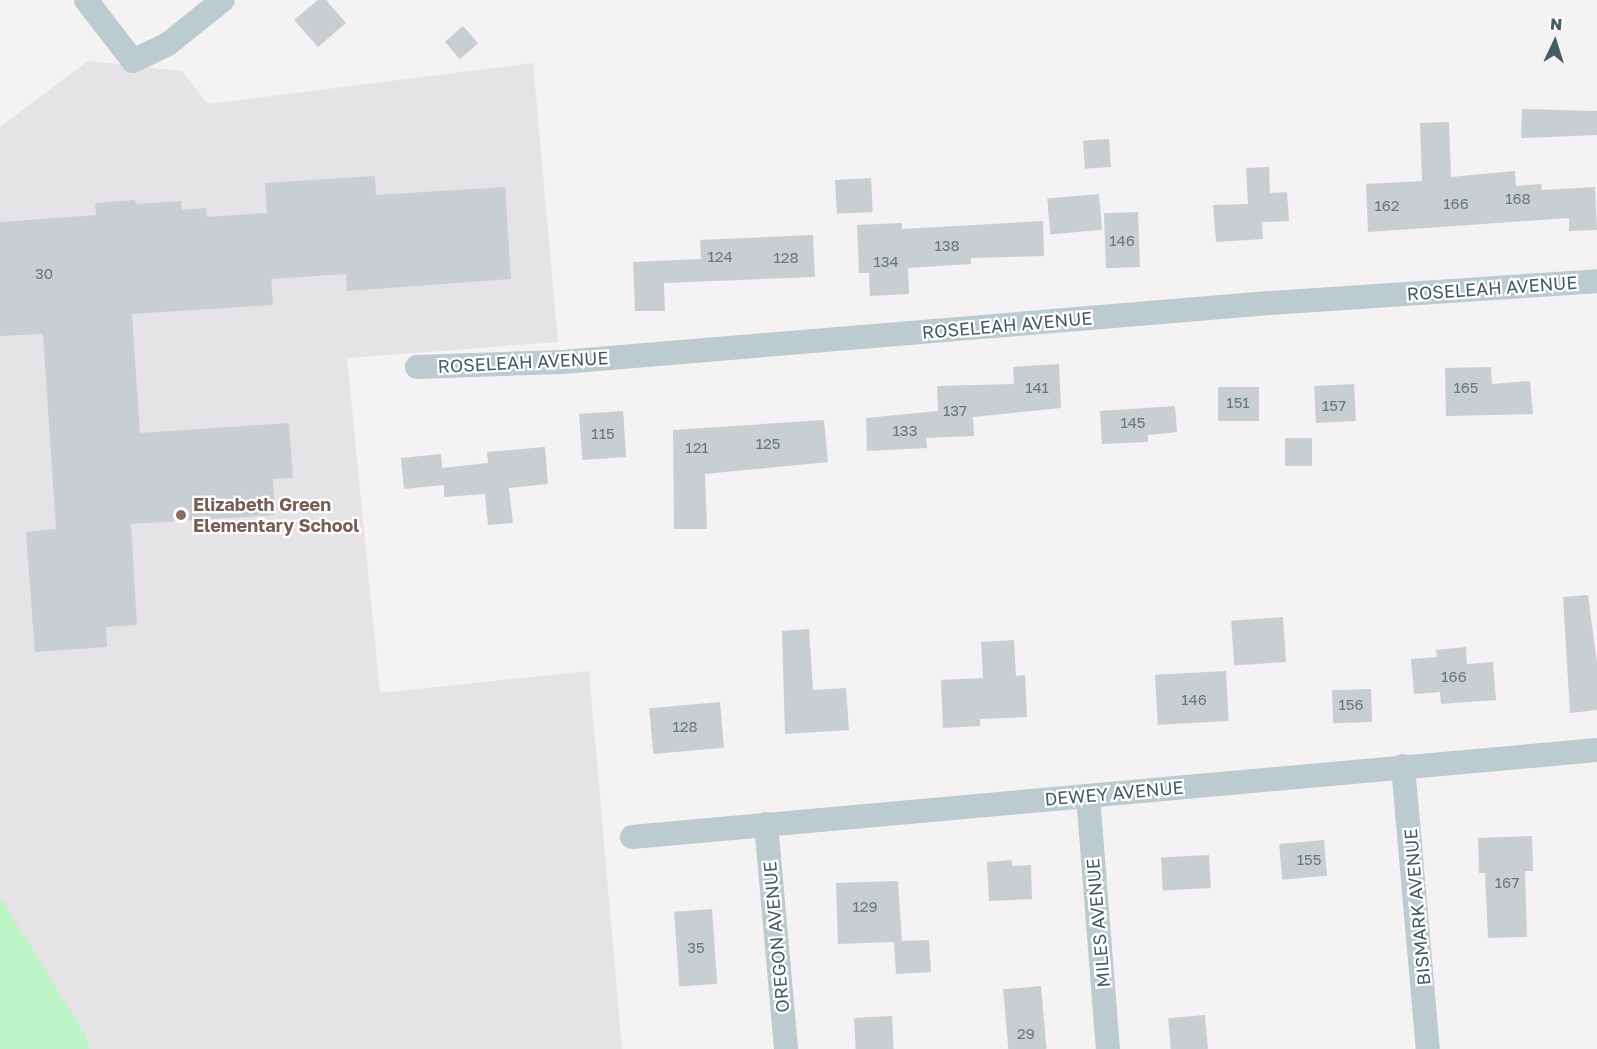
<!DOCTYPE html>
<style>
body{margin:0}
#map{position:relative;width:1597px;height:1049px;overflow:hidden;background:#f4f2f2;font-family:"Golos Text",sans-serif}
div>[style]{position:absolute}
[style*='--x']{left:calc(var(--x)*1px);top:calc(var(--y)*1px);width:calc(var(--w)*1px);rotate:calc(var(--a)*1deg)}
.education>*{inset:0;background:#e5e3e5}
.green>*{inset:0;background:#bdf5c7}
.building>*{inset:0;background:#c8ced2;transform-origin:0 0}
.street>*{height:24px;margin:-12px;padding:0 12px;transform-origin:12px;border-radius:12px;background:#bbcbd0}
.dots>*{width:16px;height:16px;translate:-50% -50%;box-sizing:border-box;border:3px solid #fff;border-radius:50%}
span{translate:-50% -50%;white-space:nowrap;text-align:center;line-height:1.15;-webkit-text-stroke:4.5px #fff;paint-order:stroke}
.number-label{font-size:15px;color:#67787e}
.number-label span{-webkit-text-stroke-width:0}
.street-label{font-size:18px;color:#475b62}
.education-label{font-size:18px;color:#785e54;font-weight:700}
.left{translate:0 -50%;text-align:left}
.north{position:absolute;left:1525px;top:12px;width:60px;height:60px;-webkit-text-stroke:4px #fff;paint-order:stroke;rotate:4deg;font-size:16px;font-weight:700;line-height:24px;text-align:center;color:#475b62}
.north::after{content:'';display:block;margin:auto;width:21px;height:27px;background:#475b62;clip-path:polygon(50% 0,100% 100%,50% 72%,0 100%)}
</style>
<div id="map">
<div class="education">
<div style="clip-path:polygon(88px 61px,182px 71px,208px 104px,533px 63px,558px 342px,347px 358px,380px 693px,589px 671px,622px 1049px,90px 1049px,87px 1036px,18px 931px,0 897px,0 127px)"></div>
</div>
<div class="green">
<div style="clip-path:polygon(0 897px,87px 1037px,90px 1049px,0 1049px)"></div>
</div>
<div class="building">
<div style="clip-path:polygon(318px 0,326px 0,346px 23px,318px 47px,294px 20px)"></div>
<div style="left:463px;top:26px;width:23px;height:24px;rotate:49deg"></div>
<div style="clip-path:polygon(1522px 109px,1597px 111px,1597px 135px,1521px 138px)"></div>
<div style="clip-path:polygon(1449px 122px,1451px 177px,1515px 171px,1516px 186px,1541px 184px,1542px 190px,1595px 187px,1597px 230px,1569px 231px,1569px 218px,1368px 232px,1366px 184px,1422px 181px,1420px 123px)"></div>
<div style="left:1109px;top:139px;width:28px;height:26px;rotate:86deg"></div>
<div style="clip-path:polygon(1269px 167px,1270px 193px,1287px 192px,1289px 221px,1262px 222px,1263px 239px,1216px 242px,1213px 205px,1248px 204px,1246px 168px)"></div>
<div style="clip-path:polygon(375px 176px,376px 195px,505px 187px,511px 279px,347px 291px,346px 274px,271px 279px,273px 305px,132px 314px,140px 433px,289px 423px,293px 478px,273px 479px,275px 515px,131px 524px,137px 625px,106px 627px,107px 647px,35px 652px,26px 532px,56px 529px,43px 334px,0 336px,0 222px,96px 215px,95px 203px,135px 200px,136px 204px,181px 201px,182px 210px,206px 208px,207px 217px,267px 213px,265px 183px)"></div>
<div style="left:871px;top:178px;width:34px;height:36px;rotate:87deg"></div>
<div style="left:1099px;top:194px;width:36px;height:52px;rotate:85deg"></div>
<div style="left:1138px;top:212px;width:55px;height:34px;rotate:88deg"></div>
<div style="clip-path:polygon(1043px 221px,1044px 256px,971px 258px,971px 264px,908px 268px,909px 294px,870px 296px,869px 273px,859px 273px,857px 225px,902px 223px,902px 229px)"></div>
<div style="clip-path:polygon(813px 235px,815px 277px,664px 283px,665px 311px,635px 311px,633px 262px,701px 259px,700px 240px)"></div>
<div style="clip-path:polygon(1059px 364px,1061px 408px,973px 417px,974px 436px,926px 438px,927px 448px,867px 451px,866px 418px,938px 411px,937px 386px,1014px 384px,1013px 367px)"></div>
<div style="clip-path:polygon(1491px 367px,1492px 384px,1530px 381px,1533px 414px,1446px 416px,1445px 368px)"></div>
<div style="left:1354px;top:384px;width:37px;height:40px;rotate:87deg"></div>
<div style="left:1218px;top:387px;width:41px;height:34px"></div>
<div style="clip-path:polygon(1175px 406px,1177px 432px,1148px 435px,1148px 442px,1102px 444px,1100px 411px)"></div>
<div style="left:623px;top:411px;width:46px;height:44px;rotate:86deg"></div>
<div style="clip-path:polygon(824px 420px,828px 462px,705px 474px,707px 529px,674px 529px,673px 430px)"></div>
<div style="left:1312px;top:438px;width:28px;height:27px;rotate:90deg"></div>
<div style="clip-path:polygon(545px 447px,548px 484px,509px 488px,513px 523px,488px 525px,485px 494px,444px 497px,444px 485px,404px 489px,401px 458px,441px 454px,443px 475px,442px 468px,488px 463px,487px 452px)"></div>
<div style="clip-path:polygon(1588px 595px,1597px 663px,1597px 710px,1570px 713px,1563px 597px)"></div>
<div style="left:1283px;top:617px;width:45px;height:52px;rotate:86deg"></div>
<div style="clip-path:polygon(809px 629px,813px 690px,846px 688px,849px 730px,785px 734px,782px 631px)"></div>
<div style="clip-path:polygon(1014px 640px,1016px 676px,1025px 675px,1027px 717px,980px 719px,980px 726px,943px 728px,941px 680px,983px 678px,981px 642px)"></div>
<div style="clip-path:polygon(1466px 647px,1467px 664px,1493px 662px,1496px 700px,1441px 704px,1440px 692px,1414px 694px,1411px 659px,1437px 657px,1436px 650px)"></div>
<div style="left:1226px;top:671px;width:50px;height:71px;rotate:87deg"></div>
<div style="left:1371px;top:689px;width:33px;height:39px;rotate:88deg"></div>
<div style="left:720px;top:702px;width:46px;height:71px;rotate:85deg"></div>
<div style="clip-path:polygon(1532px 836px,1533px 871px,1525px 871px,1527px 937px,1488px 938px,1485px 873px,1479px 873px,1478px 838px)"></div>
<div style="left:1324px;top:840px;width:36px;height:45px;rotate:85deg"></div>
<div style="left:1209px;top:855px;width:33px;height:48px;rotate:87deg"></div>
<div style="clip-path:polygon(1012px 860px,1012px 866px,1031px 865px,1032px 899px,989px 901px,987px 862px)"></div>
<div style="clip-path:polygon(898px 881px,902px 941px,929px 940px,931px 972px,896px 974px,894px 942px,838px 944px,836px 883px)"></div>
<div style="left:712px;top:909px;width:75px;height:38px;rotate:86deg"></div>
<div style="left:1041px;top:986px;width:63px;height:38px;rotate:85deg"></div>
<div style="left:1205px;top:1015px;width:34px;height:37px;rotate:85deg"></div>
<div style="left:892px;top:1016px;width:33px;height:38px;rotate:87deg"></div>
</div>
<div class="street">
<div style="--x:86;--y:0;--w:77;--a:52.4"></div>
<div style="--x:133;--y:61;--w:39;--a:-26"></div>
<div style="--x:168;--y:44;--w:70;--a:-38.7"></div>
<div style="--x:417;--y:367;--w:145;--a:-2"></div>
<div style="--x:562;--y:362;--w:709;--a:-4.77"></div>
<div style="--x:1269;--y:303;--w:329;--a:-3.8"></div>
<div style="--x:1403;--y:766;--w:284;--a:85"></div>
<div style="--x:1088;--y:796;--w:254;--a:85.5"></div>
<div style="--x:766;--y:824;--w:226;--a:84.9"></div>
<div style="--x:632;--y:837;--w:969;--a:-5.15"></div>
</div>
<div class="dots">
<div style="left:181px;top:515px;background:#8d6e63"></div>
</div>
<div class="number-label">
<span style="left:1518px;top:199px">168</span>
<span style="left:1456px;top:204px">166</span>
<span style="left:1387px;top:206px">162</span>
<span style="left:1122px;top:241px">146</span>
<span style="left:947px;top:246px">138</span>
<span style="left:720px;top:257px">124</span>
<span style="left:786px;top:258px">128</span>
<span style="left:886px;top:262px">134</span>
<span style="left:44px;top:274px">30</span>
<span style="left:1037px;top:388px">141</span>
<span style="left:1466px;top:388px">165</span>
<span style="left:1238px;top:403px">151</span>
<span style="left:1334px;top:406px">157</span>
<span style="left:955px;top:411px">137</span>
<span style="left:1133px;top:423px">145</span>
<span style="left:905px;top:431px">133</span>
<span style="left:603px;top:434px">115</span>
<span style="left:768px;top:444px">125</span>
<span style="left:697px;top:448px">121</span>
<span style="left:1454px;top:677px">166</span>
<span style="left:1194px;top:700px">146</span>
<span style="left:1351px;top:705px">156</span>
<span style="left:685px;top:727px">128</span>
<span style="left:1309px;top:860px">155</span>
<span style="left:1507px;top:883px">167</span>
<span style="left:865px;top:907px">129</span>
<span style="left:696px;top:948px">35</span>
<span style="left:1026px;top:1034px">29</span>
</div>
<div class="street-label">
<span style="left:1492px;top:288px;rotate:-4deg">ROSELEAH AVENUE</span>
<span style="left:1007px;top:325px;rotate:-5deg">ROSELEAH AVENUE</span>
<span style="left:523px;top:362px;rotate:-3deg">ROSELEAH AVENUE</span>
<span style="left:1114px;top:793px;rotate:-5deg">DEWEY AVENUE</span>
<span style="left:1417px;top:907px;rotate:-95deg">BISMARK AVENUE</span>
<span style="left:1098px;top:923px;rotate:-95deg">MILES AVENUE</span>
<span style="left:776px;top:937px;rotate:-95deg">OREGON AVENUE</span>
</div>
<div class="education-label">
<span class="left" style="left:193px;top:515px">Elizabeth Green<br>Elementary School</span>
</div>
<div class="north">N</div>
</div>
